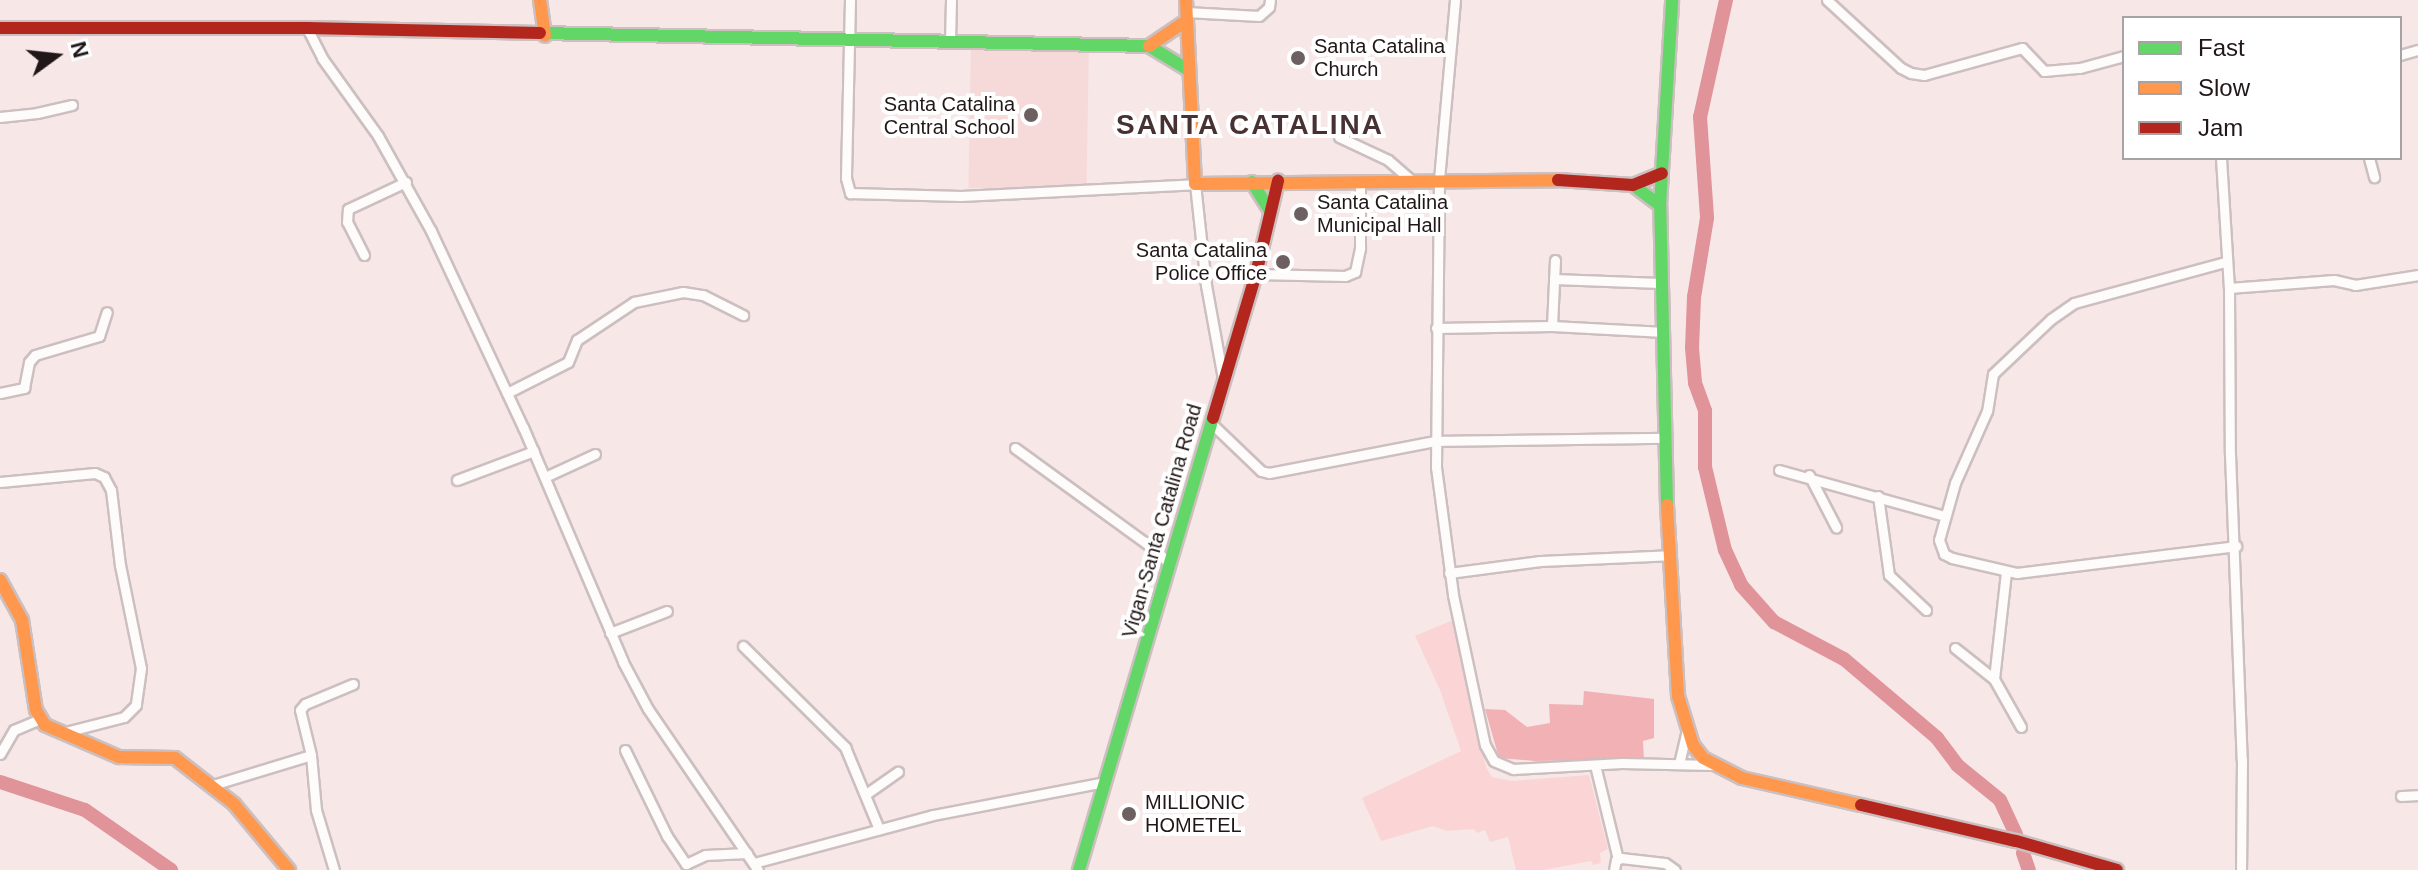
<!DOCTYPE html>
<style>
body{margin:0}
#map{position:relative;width:2418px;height:870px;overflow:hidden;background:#f7e7e7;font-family:Arial,sans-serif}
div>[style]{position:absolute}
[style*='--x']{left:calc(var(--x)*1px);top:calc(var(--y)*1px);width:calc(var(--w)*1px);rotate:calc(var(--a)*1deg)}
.built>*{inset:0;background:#f6dada;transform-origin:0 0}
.green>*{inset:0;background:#fbd5d6}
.forest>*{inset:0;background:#f2b1b5}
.river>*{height:14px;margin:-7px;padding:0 7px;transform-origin:7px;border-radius:7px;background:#e09399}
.roads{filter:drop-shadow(2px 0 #ccbfbf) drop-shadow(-2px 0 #ccbfbf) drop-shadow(0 2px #ccbfbf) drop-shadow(0 -2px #ccbfbf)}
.street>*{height:9px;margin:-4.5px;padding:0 4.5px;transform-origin:4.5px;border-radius:4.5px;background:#fefbfb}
.fast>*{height:12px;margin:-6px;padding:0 6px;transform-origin:6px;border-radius:6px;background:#63d668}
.slow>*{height:12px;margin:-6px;padding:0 6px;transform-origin:6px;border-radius:6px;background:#ff974d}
.jam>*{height:12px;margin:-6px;padding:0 6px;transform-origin:6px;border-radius:6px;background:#b3261e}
.dots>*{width:22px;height:22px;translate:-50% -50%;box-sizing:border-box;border:4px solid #fff;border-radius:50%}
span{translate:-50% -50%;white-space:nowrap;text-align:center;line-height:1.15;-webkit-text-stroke:8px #fff;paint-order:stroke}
.poi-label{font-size:20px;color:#221718}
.left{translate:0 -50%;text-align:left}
.right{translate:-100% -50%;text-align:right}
.street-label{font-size:20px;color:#221718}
.district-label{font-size:28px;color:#483132;font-weight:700;letter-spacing:2px}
.legend{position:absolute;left:2122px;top:16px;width:280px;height:144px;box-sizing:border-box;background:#fff;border:2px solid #a7a2a3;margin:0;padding:10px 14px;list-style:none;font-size:24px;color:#221718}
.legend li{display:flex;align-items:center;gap:16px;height:40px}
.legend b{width:40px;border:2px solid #a7a2a3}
.north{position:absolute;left:16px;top:16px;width:80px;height:80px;-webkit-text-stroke:6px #fff;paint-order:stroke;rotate:75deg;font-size:22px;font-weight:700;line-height:32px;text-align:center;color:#221718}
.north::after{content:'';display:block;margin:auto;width:28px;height:36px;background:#221718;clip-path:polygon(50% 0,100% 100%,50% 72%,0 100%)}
</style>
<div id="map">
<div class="built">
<div style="left:971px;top:42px;width:118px;height:146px;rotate:1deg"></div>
</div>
<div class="green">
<div style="clip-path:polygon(1453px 620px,1486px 767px,1492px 777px,1512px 781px,1589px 775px,1608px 849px,1600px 853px,1601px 863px,1593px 865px,1591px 861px,1544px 870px,1516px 870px,1508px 837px,1490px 842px,1485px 830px,1477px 833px,1474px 829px,1447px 831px,1433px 826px,1381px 841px,1362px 798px,1461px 751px,1440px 690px,1415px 636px)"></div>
</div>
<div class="forest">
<div style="clip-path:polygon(1584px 691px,1654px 699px,1654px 738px,1643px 741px,1644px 759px,1535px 761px,1499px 758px,1485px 709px,1505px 710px,1527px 727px,1550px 723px,1549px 704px,1583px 705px)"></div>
</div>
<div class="river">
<div style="--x:1726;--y:0;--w:120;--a:102.5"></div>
<div style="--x:1700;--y:117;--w:101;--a:86"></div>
<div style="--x:1707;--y:218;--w:80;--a:99.3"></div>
<div style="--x:1694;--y:297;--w:51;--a:92.2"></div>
<div style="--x:1692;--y:348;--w:35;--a:85"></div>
<div style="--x:1695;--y:383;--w:30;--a:70"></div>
<div style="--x:1705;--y:411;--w:56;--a:90"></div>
<div style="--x:1705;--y:467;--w:85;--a:76.5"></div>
<div style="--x:1725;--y:550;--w:38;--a:65"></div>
<div style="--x:1741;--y:585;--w:50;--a:48.3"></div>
<div style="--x:1774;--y:622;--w:79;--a:27.9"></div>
<div style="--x:1844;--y:659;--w:122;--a:40.3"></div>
<div style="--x:1937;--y:738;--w:34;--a:53"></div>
<div style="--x:1957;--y:765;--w:55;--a:39.1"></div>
<div style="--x:2000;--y:800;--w:38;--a:65"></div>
<div style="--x:0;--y:782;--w:89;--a:18.2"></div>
<div style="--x:85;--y:810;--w:105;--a:34.9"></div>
<div style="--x:2023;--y:853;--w:18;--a:71"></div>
</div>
<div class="roads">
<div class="street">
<div style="--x:850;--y:0;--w:178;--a:91.3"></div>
<div style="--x:846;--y:178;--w:16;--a:75"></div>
<div style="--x:850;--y:193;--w:111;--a:1.5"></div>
<div style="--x:961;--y:196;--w:234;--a:-2.9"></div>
<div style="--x:1195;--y:184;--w:102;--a:83.8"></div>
<div style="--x:1206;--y:285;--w:96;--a:79.7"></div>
<div style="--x:1455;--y:0;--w:181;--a:95.1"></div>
<div style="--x:1439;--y:180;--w:287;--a:90.6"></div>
<div style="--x:1436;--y:467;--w:129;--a:82.4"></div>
<div style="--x:1453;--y:595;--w:153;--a:78"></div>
<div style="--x:1485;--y:745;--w:18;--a:61"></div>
<div style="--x:1494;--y:761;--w:21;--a:23"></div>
<div style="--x:1513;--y:769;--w:109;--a:-3.2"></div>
<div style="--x:1622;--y:763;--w:90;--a:1.3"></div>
<div style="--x:1827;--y:0;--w:100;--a:42.6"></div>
<div style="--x:1901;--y:68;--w:11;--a:27"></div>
<div style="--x:1911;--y:73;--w:13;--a:9"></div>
<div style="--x:1924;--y:75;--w:102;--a:-15.4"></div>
<div style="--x:2022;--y:48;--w:32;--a:46"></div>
<div style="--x:2044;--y:71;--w:36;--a:-5"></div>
<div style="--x:2080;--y:68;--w:46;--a:-15.3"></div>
<div style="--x:1186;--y:12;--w:73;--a:3.1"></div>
<div style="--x:1259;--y:16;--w:13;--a:-42"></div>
<div style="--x:1269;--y:7;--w:7;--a:-82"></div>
<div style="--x:307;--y:28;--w:34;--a:63"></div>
<div style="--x:322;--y:58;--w:96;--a:54.3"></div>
<div style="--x:378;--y:136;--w:109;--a:60.8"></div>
<div style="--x:431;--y:231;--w:217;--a:64.9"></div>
<div style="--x:523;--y:427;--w:255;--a:66.9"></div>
<div style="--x:623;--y:662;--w:53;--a:62"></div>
<div style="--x:648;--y:709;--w:195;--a:55.7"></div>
<div style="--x:950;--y:41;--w:41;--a:-88.6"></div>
<div style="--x:2400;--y:55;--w:19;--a:-16"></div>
<div style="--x:0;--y:117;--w:37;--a:-6"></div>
<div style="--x:37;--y:113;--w:36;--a:-13"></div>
<div style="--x:1339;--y:137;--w:54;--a:25.1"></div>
<div style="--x:1388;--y:160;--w:32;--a:41"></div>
<div style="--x:2221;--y:158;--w:130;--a:86.5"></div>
<div style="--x:2229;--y:288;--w:166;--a:89.7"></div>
<div style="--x:2230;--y:454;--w:306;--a:87.8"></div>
<div style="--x:2242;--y:760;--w:110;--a:90.5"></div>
<div style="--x:2369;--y:158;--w:20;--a:75"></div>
<div style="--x:364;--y:255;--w:37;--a:-117"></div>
<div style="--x:347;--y:222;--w:13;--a:-86"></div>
<div style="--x:348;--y:209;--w:64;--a:-25"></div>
<div style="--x:2225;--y:262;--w:156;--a:164.8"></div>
<div style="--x:2074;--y:303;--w:28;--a:145"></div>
<div style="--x:2051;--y:319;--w:80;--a:136.5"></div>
<div style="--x:1993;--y:374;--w:37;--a:99"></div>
<div style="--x:1987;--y:411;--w:79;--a:114"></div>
<div style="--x:1955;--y:483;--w:59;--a:105.7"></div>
<div style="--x:1939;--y:540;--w:15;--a:70"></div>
<div style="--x:1944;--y:554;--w:9;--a:27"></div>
<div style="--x:1952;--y:558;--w:67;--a:13"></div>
<div style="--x:2017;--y:573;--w:221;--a:-7"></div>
<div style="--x:1256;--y:274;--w:89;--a:1.3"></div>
<div style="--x:1345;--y:276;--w:11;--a:-22"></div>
<div style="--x:1355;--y:272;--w:25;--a:-78"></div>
<div style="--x:1360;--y:248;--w:63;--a:-90"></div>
<div style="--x:1554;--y:279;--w:106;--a:2.2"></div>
<div style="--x:2229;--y:288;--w:105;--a:-4.4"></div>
<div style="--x:2334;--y:280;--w:22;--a:13"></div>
<div style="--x:2355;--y:285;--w:64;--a:-9"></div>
<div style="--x:1552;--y:326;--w:66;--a:-87.4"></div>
<div style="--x:1436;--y:328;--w:116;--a:-1"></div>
<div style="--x:1552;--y:326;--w:112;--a:3.1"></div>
<div style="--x:0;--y:393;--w:25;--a:-12"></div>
<div style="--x:24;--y:388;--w:26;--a:-79"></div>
<div style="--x:29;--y:362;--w:9;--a:-49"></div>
<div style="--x:35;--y:355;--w:67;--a:-16.5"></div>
<div style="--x:99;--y:336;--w:25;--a:-72"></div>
<div style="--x:507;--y:393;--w:68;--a:-26.9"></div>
<div style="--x:568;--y:362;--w:24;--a:-68"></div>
<div style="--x:577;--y:340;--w:69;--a:-33.7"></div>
<div style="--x:634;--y:302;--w:50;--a:-11.5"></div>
<div style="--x:683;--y:292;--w:20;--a:9"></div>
<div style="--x:703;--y:295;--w:45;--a:26.6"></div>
<div style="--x:1212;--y:424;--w:68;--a:43.8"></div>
<div style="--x:1261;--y:471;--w:8;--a:14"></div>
<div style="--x:1269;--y:473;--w:169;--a:-10.9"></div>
<div style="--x:1435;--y:441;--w:228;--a:-0.8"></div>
<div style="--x:1015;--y:448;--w:175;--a:36"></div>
<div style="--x:1157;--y:551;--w:19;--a:47"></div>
<div style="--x:1779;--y:470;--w:172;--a:15.5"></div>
<div style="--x:1809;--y:475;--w:59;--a:62.6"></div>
<div style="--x:545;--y:477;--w:55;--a:-24.7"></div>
<div style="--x:457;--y:480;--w:82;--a:-20.6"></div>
<div style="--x:0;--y:482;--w:95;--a:-5.4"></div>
<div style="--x:95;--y:473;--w:10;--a:24"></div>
<div style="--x:104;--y:477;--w:15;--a:62"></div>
<div style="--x:111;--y:490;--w:76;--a:83.2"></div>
<div style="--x:120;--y:565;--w:105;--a:78.5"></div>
<div style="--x:141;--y:668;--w:37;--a:98"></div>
<div style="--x:136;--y:705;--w:17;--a:135"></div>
<div style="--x:124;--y:717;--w:65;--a:165.7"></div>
<div style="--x:1878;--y:496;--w:80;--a:82.1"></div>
<div style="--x:1889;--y:575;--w:51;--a:43.4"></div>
<div style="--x:1449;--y:573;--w:92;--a:-7.5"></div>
<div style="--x:1540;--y:561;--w:130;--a:-2.6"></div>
<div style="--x:610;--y:633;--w:61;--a:-21.1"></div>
<div style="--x:743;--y:646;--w:144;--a:44.7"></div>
<div style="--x:845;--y:747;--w:89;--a:67.5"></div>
<div style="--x:1955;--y:648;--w:50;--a:38.5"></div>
<div style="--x:1994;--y:679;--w:55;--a:60.6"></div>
<div style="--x:1994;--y:679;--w:108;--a:-83.6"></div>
<div style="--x:625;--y:750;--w:96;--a:64"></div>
<div style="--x:667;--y:836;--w:34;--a:56"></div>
<div style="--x:686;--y:864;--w:21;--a:-25"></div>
<div style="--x:705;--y:855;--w:42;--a:-2.7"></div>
<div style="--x:0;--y:754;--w:28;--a:-60"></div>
<div style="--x:14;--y:730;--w:28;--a:-23"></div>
<div style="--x:1679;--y:764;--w:35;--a:-77"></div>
<div style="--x:1595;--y:765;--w:97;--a:76.3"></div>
<div style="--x:213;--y:785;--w:102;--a:-17"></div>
<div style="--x:866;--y:794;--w:39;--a:-35"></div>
<div style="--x:2401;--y:796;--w:17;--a:-3"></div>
<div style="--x:754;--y:863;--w:185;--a:-15"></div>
<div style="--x:933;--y:815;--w:175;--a:-10.9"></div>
<div style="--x:334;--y:870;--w:63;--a:-106.7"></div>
<div style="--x:316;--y:810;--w:55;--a:-95.2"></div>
<div style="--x:311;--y:755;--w:46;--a:-103.7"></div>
<div style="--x:300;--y:710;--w:8;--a:-50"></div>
<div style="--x:305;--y:704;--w:52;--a:-22.6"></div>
<div style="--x:1614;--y:870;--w:10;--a:-79"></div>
<div style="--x:1616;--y:860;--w:5;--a:-22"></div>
<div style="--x:1621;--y:858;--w:44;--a:6.5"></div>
<div style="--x:1665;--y:863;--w:12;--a:35"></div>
</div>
<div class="fast">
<div style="--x:540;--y:33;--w:609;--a:1.22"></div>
<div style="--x:1149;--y:46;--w:44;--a:31.2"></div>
<div style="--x:1252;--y:182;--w:34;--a:58"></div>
<div style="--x:1633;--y:185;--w:34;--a:37"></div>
<div style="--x:1667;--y:505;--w:300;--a:-91.3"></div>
<div style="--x:1660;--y:205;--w:205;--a:-86.6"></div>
<div style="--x:1079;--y:870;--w:471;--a:-73.5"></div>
</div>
<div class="slow">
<div style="--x:540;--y:0;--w:36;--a:82"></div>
<div style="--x:1186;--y:0;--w:184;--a:87.2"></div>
<div style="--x:1195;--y:184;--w:363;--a:-0.6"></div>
<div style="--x:1149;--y:46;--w:45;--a:-34"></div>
<div style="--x:1667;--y:505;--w:191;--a:86.7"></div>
<div style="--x:1678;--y:696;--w:51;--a:73"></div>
<div style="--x:1693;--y:745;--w:16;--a:52"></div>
<div style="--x:1703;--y:758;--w:44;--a:27.1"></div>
<div style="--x:1742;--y:778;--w:122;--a:12.8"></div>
<div style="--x:0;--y:580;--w:46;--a:61.2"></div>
<div style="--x:22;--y:620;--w:91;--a:81.2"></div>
<div style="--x:36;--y:710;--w:17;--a:59"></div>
<div style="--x:45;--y:725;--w:81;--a:23.4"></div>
<div style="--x:119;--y:757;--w:56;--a:1"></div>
<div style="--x:175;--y:758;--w:75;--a:37.9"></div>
<div style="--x:234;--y:804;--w:86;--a:50.2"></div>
</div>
<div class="jam">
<div style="--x:0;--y:28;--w:307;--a:0"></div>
<div style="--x:307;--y:28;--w:233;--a:1.2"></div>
<div style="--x:1558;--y:180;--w:75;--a:3.8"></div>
<div style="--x:1633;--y:185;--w:31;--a:-22"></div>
<div style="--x:1213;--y:418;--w:150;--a:-73.4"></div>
<div style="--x:1256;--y:274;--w:96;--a:-76.7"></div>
<div style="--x:1861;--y:805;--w:159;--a:13.1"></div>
<div style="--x:2016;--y:841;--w:105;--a:16"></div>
</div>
</div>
<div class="dots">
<div style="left:1298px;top:58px;background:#6d6060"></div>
<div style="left:1031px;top:115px;background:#6d6060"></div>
<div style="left:1301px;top:214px;background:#6d6060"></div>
<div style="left:1283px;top:262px;background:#6d6060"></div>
<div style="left:1129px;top:814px;background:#6d6060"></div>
</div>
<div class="poi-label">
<span class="left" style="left:1314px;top:58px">Santa Catalina<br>Church</span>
<span class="right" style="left:1015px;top:116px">Santa Catalina<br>Central School</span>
<span class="left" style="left:1317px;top:214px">Santa Catalina<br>Municipal Hall</span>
<span class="right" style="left:1267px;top:262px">Santa Catalina<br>Police Office</span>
<span class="left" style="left:1145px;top:814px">MILLIONIC<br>HOMETEL</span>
</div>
<div class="street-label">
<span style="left:1162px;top:521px;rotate:-74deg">Vigan-Santa Catalina Road</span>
</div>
<div class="district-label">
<span style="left:1250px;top:125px">SANTA CATALINA</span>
</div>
<ul class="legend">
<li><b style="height:10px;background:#63d668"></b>Fast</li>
<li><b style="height:10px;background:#ff974d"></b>Slow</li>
<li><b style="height:10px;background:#b3261e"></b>Jam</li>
</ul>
<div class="north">N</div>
</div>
